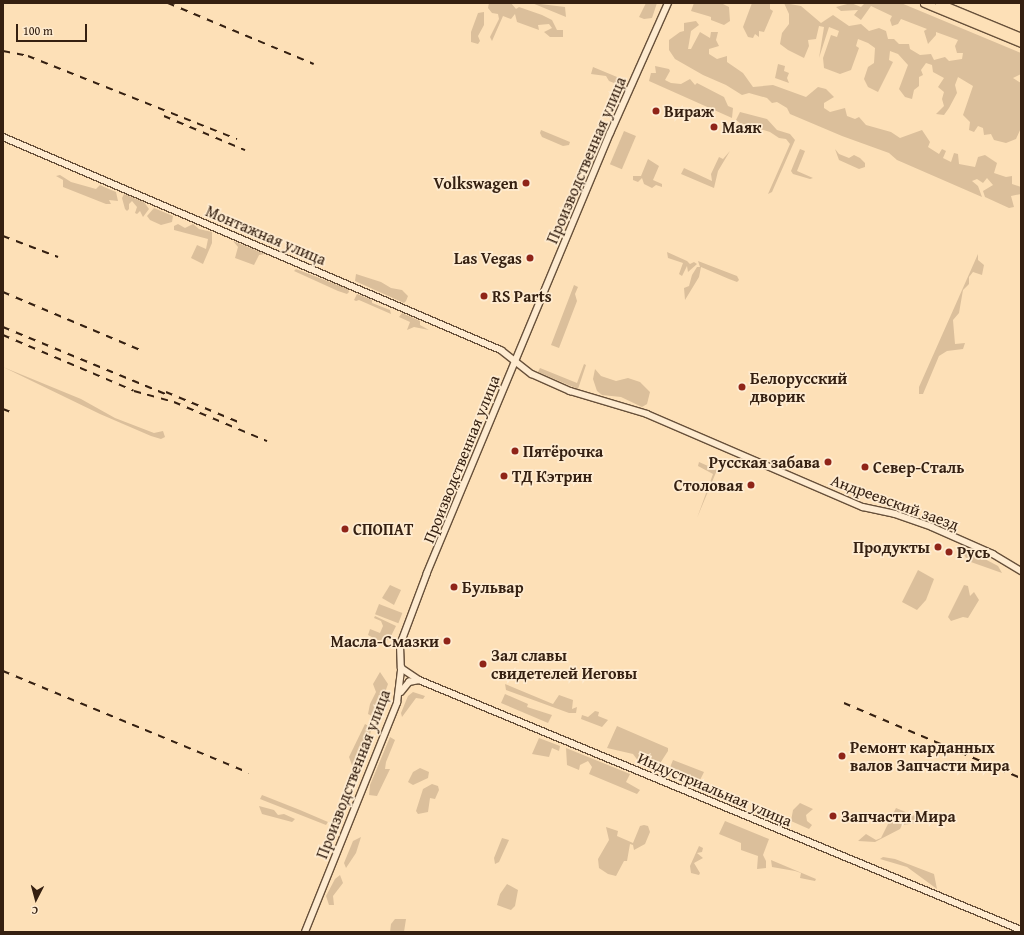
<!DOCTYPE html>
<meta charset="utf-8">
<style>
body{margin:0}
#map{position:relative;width:1024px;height:935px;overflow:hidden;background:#fde0b7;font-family:"Gentium Book Plus",serif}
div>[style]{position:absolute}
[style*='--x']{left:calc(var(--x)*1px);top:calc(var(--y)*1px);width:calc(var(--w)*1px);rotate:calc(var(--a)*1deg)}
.green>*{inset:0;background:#dbbf9b;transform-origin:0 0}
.roads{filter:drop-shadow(1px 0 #67503a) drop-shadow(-1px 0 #67503a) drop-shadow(0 1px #67503a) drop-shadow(0 -1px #67503a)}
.tertiary>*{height:5.5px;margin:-2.75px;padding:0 2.75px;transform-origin:2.75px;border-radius:2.75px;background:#feebd0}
.secondary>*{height:6px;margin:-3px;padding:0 3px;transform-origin:3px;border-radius:3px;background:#feebd0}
.primary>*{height:7px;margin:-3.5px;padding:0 3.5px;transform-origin:3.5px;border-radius:3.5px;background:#fde0b7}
.rail>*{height:1.5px;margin-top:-0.75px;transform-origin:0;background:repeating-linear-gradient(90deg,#352011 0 7px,transparent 0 14px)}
.dots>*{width:11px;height:11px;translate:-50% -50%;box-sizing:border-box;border:2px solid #feebd0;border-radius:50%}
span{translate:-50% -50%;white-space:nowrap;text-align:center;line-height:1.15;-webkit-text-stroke:3.5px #feebd0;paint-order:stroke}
.poi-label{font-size:16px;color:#352011;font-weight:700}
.left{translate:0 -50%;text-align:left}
.right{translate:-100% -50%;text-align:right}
.street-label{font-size:16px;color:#352011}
.frame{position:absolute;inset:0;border:4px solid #352011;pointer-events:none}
.north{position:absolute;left:16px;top:879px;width:40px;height:40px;-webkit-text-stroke:3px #feebd0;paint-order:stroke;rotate:186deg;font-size:11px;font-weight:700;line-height:16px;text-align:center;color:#352011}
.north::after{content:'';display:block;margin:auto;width:14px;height:18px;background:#352011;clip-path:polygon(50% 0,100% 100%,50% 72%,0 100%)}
.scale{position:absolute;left:16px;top:24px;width:71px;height:18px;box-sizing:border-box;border:2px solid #352011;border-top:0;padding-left:5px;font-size:12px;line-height:14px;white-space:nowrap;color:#352011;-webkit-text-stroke:3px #feebd0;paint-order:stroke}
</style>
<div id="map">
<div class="green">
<div style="clip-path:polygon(489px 3px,511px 3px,516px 9px,519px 7px,542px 15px,552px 20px,557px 30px,563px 30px,563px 37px,550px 37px,544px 32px,552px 28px,549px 24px,538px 25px,539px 30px,517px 22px,515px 14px,511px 19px,503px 16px,492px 41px,490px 37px,499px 19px,498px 14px,492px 13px,488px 8px)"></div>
<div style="clip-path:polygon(532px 3px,565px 7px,566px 17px)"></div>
<div style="clip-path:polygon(646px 3px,657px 3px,652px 18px,644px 19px,639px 17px)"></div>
<div style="clip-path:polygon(694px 3px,721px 3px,729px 7px,730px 21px,724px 25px,711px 20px,711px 17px,708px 16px,691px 11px)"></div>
<div style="clip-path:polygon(752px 3px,770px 3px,770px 9px,773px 11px,764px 32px,759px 31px,759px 37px,755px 34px,753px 38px,748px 37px,743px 27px)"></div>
<div style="clip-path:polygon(784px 3px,801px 6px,821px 23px,833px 15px,849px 26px,861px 24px,869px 31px,879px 28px,886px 31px,888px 39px,894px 39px,899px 44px,909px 44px,910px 49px,920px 55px,931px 54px,934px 60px,945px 57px,949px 61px,962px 59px,963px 53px,957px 53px,955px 46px,958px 40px,936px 32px,936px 35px,928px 44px,924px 31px,927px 29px,901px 19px,898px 24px,892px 26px,890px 20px,892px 16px,871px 6px,861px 20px,854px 15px,858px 10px,841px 11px,836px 7px,851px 3px,861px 7px,865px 3px,901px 3px,1021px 53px,1021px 74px,1013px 78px,1021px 83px,1021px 128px,1016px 139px,1006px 143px,994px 140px,991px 134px,984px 135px,983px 128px,978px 126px,974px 132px,969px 130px,970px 122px,963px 115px,973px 86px,958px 77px,955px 85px,957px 93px,949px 108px,944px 115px,936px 114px,944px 106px,942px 99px,944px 92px,938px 87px,944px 78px,933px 72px,932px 65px,926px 63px,921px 70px,923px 75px,919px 77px,919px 86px,914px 90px,912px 99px,905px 97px,899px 89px,908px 65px,898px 54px,890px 51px,889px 60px,893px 62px,878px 92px,868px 87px,864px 79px,868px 67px,874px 63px,875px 48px,868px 43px,858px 39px,856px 46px,859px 48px,851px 70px,840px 74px,824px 68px,823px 58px,831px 35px,837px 37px,839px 31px,829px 27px,819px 58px,824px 27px,819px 26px,816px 39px,808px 40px,809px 46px,804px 58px,788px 50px,780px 44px,782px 33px,789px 24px,789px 14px)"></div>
<div style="clip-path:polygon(484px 12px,484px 25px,478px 36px,480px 41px,478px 44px,471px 42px,471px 32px,478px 13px)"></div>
<div style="clip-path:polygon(696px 21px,699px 25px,691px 31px,688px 49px,691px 49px,700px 32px,710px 38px,711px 32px,718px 32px,716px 40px,719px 46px,709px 49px,709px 54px,717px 59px,727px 56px,727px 62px,743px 73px,753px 87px,773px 85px,806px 97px,818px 87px,826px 89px,834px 97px,824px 103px,824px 108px,830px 112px,845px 108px,847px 116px,855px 119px,859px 117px,866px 125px,891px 132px,900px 138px,922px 130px,930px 142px,928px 147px,939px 154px,942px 149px,946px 151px,943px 158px,951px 162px,954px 153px,958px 154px,959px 164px,975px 167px,978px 157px,985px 155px,997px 163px,994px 173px,1006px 177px,1012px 176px,1012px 184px,1021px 187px,1021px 194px,1011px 196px,1014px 207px,1009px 208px,985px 197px,983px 191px,993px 185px,987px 178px,983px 183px,977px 179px,972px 181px,978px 186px,982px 197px,897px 160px,889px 153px,842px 136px,790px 114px,787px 108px,777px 102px,772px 103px,767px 98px,749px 93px,742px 95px,726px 85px,703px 75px,675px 59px,669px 50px,669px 40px,680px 32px,684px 31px,684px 23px)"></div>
<div style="clip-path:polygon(778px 64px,785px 66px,784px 71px,789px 73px,787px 78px,789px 83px,775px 78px)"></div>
<div style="clip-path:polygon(655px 66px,669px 69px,670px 71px,665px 80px,671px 83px,681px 84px,690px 79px,695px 85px,697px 83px,724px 97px,728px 106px,733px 108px,732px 118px,649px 81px,651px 73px,656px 73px)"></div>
<div style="clip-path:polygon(593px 67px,617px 77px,619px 85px,609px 81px,606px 76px,591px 74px)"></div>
<div style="clip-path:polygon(740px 112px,767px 119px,777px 130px,790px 134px,795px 140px,772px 192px,768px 194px,790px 144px,786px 139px,779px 138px,770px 132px,740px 123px,736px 120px)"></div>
<div style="clip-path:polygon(541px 130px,570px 142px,569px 145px,563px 146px,542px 137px,540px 133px)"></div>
<div style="left:624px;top:131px;width:13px;height:36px;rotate:23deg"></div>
<div style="clip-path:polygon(800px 149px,805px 151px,797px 171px,813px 178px,810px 179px,793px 174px,791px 171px)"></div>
<div style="clip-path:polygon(835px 149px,839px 154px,849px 158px,854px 155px,860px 158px,865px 163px,865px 167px,859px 169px,839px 160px)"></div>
<div style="clip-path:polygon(730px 151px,718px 171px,714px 188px,681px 174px,684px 168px,712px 181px,711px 174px,719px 157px,723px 159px)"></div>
<div style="clip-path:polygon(648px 159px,659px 166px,653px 180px,662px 184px,662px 187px,656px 185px,652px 188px,644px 184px,642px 178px,638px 182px,633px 180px,633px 176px,641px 176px)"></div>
<div style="clip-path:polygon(60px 175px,71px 182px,96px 189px,100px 185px,104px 187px,116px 192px,118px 201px,109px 200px,111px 204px,106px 204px,63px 187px,63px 180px,56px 176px)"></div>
<div style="clip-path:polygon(124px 194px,144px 202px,149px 209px,143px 217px,140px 211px,137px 214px,135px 213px,137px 207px,132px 201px,129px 204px,129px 209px,127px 211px,125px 209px,122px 198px)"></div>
<div style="clip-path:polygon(154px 208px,173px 216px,172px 222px,161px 225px,150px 220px,147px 216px)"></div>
<div style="clip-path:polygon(178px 224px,185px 228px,193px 224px,199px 229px,212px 232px,212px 243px,203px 264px,191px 258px,197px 245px,206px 249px,208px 239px,174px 230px,174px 226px)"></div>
<div style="clip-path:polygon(233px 241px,265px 254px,259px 255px,254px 265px,235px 258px,238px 247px)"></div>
<div style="clip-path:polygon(667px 252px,687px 261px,690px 264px,694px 262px,697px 264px,688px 272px,687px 266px,682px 276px,679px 274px,683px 263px,668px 258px)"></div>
<div style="clip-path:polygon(978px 254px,978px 260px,984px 265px,982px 275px,973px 272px,969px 277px,969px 284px,963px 290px,959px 313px,953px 320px,955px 344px,965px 343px,963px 349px,947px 351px,939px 356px,923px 394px,919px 394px,919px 387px)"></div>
<div style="clip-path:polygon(698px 261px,737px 276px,739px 280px,737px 282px,729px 279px,701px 267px,699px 277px,685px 300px,684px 288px,689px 286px,692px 275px,697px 267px,700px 267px)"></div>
<div style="clip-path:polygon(296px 269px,348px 289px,349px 292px,347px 294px,338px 291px,294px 271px)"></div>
<div style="clip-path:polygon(356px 274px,381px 282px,391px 288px,402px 290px,408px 296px,406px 301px,404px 303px,355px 281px)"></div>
<div style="clip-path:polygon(574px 285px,578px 287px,575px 294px,577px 301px,559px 348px,551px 345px)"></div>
<div style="clip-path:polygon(357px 294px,372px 300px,372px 303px,390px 310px,391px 314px,359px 300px,356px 301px,354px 300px)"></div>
<div style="clip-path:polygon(402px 313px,420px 321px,420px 325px,429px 330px,414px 327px,407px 330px,410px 322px,399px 317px)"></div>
<div style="clip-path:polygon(584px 364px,586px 365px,578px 389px,538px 372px,540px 368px,577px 383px)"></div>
<div style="clip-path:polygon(3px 367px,81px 399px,115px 418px,154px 433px,163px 431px,165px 437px,161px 439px,151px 436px,100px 414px)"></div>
<div style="clip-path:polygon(595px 369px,601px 376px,616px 381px,628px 378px,640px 382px,650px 392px,647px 404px,642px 407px,621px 397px,602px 395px,597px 391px,593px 379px)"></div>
<div style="clip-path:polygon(699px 462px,717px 470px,697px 518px,713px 474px,698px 466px)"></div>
<div style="clip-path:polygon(963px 553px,981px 557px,998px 566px,1002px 573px,968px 561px)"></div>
<div style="clip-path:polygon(918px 570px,934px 579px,926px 600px,917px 610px,902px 602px)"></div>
<div style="clip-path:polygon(390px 585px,401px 590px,394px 605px,382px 598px)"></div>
<div style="clip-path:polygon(964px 585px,968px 586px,970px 596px,974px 592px,979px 600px,968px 618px,963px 617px,951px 621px,948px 617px)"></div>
<div style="left:379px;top:604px;width:25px;height:11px;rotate:21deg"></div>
<div style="clip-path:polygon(375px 616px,396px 626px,389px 640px,379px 641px,368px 635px,370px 629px,380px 633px,383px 626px,381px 621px,374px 618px)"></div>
<div style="clip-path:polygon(380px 672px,388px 684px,376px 718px,368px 714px,370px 704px,376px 692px,373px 684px)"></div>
<div style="clip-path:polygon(505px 684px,553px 704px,559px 695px,573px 700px,572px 709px,577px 707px,576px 713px,569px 713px,506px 690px)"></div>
<div style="clip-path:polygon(413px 692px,425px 696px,423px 699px,416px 698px,402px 717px,401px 713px,408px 696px)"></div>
<div style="clip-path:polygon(505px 694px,528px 704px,527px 707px,552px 715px,548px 723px,501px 703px)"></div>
<div style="clip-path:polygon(595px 711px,599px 712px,598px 716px,608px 720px,602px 727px,581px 719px,582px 715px,588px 717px)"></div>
<div style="clip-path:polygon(365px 724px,372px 728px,360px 765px,353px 768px,349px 757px)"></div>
<div style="clip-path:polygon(617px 726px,668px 748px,668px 751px,657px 768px,639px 762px,633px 754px,607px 748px)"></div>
<div style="clip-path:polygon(390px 737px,395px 740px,386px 762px,385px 769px,390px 769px,377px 796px,369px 795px,370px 785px)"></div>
<div style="clip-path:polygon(539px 738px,560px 746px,559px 751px,552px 748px,549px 757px,532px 754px)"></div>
<div style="clip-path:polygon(566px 748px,630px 774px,626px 782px,640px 790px,637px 794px,589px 774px,592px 767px,588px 761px,580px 765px,579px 770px,567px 765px)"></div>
<div style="clip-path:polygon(673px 760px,704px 772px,698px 784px,700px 789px,692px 787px,692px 780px,679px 774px,671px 777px,667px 775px)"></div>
<div style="clip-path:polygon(420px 768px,429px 772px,428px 778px,413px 785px,408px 782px,413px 772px)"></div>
<div style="clip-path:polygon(432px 784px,438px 786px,439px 790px,435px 799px,430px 798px,428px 812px,418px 814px,416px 811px,423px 789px)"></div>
<div style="clip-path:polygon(262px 795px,300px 810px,328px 822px,326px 825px,260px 799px)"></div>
<div style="clip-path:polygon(800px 803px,813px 809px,806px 815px,807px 821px,812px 825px,809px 829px,791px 821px,793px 810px)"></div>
<div style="clip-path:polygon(259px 806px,274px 810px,278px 815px,284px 814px,295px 819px,292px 822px,262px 814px)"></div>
<div style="clip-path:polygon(896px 808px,922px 819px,924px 822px,902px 825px,900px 829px,875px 842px,858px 841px,866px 834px,876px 840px,881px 838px)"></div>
<div style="clip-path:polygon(725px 821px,769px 839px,763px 855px,766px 861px,766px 868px,757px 869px,758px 856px,741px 850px,741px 843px,719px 834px)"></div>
<div style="clip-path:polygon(644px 825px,648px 826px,650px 832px,645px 844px,634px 850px,633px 845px,630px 844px,627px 861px,624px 861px,616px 876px,608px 874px,599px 868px,598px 859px,609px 840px,606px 827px,618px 831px,617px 836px,633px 843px,640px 826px)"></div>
<div style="clip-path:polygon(361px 837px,356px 853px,346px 868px,344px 863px,353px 841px)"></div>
<div style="clip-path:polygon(502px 838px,509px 840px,499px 862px,495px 864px,494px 858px)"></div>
<div style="clip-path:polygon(699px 846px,703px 848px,702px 852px,697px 853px,703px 858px,694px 863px,700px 873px,699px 875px,691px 873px,690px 866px)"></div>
<div style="clip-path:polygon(883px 857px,895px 859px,934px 874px,937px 889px,907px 867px,880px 859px)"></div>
<div style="clip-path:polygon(771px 860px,816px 879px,815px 881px,800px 878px,801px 873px,795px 871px,772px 867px)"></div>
<div style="clip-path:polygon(340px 875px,343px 883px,333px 896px,334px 905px,329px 905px,326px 896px,335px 879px)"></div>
<div style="clip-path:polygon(507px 884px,518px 890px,515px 906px,511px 910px,497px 905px,500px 894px)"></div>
<div style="clip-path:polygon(395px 919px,406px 919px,404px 932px,390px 932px,391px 924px)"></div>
</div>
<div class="roads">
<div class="tertiary">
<div style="--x:3;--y:137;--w:542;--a:23.16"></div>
<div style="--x:501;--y:350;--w:39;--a:38"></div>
<div style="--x:532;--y:374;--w:42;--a:24.1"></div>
<div style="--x:570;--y:391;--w:80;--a:16.6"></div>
<div style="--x:647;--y:414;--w:235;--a:23.3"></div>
<div style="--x:863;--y:507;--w:33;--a:12"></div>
<div style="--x:895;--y:514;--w:39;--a:19"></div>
<div style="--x:932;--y:527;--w:67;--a:23.9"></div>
<div style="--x:993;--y:554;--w:33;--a:31"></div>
<div style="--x:401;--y:692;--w:13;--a:-51"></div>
<div style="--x:409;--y:682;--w:10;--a:-11"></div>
<div style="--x:305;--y:932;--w:247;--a:-68.1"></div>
<div style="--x:397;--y:703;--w:35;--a:-83"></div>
</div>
<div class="secondary">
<div style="--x:668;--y:3;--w:142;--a:114"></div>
<div style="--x:610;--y:133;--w:477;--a:112.6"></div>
<div style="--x:427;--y:573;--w:77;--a:110.6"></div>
<div style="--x:400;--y:645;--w:23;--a:88"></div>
<div style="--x:401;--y:668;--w:22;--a:34"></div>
<div style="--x:419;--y:680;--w:652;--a:22.55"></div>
</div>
<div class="primary">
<div style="--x:924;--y:3;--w:105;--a:22.4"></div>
<div style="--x:939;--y:3;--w:89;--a:22.5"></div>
</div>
</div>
<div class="rail">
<div style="--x:168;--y:3;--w:158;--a:22.7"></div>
<div style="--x:3;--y:51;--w:25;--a:11"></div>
<div style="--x:28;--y:56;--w:225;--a:21.7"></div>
<div style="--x:164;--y:116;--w:88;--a:22.8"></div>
<div style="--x:3;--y:236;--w:59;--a:20.9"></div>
<div style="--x:3;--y:292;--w:149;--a:22.9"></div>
<div style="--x:3;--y:327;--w:181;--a:22.4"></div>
<div style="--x:3;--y:335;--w:142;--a:23.1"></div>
<div style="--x:134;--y:391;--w:41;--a:15.4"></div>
<div style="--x:174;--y:402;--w:101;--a:22.8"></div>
<div style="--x:166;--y:392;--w:81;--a:22.5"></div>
<div style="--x:3;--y:409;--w:9;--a:21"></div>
<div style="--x:3;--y:671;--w:266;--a:22.5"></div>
<div style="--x:844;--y:703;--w:192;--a:23"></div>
</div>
<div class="dots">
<div style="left:656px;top:111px;background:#8f2418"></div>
<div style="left:714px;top:127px;background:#8f2418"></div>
<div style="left:526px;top:183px;background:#8f2418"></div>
<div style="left:530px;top:258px;background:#8f2418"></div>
<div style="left:484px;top:296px;background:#8f2418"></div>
<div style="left:742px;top:387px;background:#8f2418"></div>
<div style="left:515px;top:451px;background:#8f2418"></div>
<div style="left:828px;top:462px;background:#8f2418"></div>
<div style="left:865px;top:467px;background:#8f2418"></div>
<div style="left:504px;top:476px;background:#8f2418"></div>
<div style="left:751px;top:485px;background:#8f2418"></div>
<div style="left:345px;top:529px;background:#8f2418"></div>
<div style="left:938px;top:547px;background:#8f2418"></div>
<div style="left:949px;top:552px;background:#8f2418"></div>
<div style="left:454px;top:587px;background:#8f2418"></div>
<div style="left:447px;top:641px;background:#8f2418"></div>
<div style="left:483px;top:664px;background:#8f2418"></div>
<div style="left:842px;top:756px;background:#8f2418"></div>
<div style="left:833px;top:816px;background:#8f2418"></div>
</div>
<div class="poi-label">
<span class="left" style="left:664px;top:111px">Вираж</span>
<span class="left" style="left:722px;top:127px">Маяк</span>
<span class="right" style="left:518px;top:183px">Volkswagen</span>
<span class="right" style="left:522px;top:258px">Las Vegas</span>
<span class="left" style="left:492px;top:296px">RS Parts</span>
<span class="left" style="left:750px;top:387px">Белорусский<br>дворик</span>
<span class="left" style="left:523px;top:451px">Пятёрочка</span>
<span class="right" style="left:820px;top:462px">Русская забава</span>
<span class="left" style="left:873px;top:467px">Север-Сталь</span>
<span class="left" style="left:512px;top:476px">ТД Кэтрин</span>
<span class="right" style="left:743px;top:485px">Столовая</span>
<span class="left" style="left:353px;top:529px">СПОПАТ</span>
<span class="right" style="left:930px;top:547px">Продукты</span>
<span class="left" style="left:957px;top:552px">Русь</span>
<span class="left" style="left:462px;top:587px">Бульвар</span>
<span class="right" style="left:439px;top:641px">Масла-Смазки</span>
<span class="left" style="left:491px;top:664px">Зал славы<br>свидетелей Иеговы</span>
<span class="left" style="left:850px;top:756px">Ремонт карданных<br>валов Запчасти мира</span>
<span class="left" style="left:841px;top:816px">Запчасти Мира</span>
</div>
<div class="street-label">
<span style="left:586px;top:160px;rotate:-67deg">Производственная улица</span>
<span style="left:266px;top:235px;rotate:23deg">Монтажная улица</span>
<span style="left:461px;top:459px;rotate:-68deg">Производственная улица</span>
<span style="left:895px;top:502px;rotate:20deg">Андреевский заезд</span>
<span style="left:353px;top:774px;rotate:-69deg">Производственная улица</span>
<span style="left:715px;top:789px;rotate:23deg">Индустриальная улица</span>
</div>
<div class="frame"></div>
<div class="north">С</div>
<div class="scale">100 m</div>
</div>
